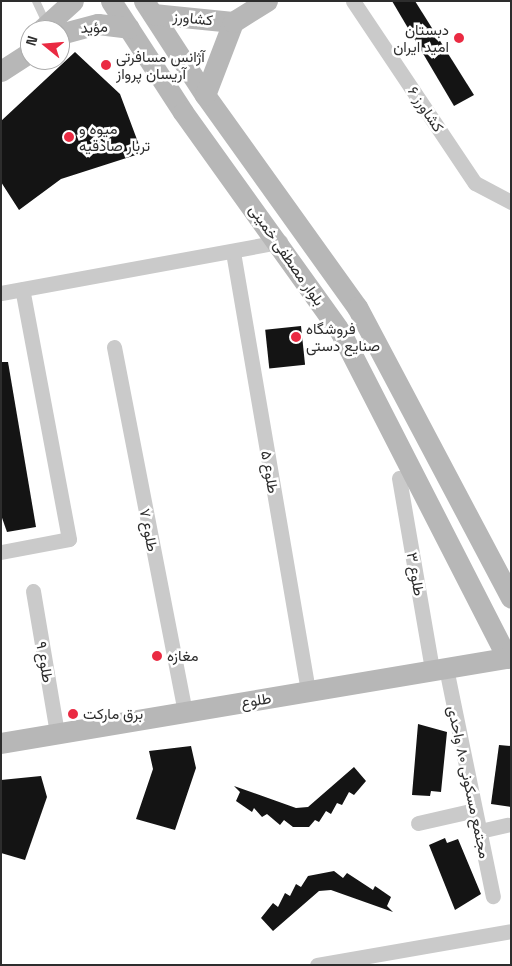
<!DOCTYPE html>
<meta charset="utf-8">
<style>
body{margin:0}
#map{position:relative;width:512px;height:966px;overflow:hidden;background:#fff;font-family:"Space Grotesk",Vazirmatn,sans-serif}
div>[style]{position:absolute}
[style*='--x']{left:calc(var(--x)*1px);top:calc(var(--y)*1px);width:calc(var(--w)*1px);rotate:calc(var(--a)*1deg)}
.building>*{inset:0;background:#141414;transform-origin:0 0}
.lane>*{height:8px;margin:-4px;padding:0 4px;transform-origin:4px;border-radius:4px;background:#cacaca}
.street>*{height:15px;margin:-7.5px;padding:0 7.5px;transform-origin:7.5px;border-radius:7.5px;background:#cacaca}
.secondary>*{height:21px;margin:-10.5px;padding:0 10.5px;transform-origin:10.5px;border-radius:10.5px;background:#b7b7b7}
.dots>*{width:14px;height:14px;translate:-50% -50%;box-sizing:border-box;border:2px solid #fff;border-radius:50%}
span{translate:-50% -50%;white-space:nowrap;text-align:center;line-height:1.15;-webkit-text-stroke:5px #fff;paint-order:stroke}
.street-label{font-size:15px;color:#2d2d2d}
.poi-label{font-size:15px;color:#2d2d2d}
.right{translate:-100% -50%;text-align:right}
.left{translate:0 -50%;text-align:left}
.frame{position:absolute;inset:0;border:2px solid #2d2d2d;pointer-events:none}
.north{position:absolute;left:20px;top:20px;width:50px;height:50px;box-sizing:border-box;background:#fff;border:1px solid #ababab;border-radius:50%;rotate:287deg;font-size:14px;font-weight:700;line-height:20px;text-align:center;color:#2d2d2d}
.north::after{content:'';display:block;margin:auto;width:18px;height:22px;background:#ea2a42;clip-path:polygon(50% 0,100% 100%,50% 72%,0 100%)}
</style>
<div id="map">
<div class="building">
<div style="clip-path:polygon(392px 1px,415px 1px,474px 95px,454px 106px)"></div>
<div style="clip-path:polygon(75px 52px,120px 94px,142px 153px,61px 179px,19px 210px,1px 182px,1px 121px)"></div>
<div style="left:301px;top:326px;width:39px;height:36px;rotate:84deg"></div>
<div style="clip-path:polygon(1px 362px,8px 362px,36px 527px,7px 532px,1px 515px)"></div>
<div style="clip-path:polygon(418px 724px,447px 732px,441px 792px,431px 791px,430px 796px,412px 795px)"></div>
<div style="clip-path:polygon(499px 745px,511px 746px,511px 807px,491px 804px)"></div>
<div style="clip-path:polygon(191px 746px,196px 768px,175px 830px,136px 819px,153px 769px,149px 751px)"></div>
<div style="clip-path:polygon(354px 767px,366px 781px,354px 795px,349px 792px,342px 805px,337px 803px,331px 814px,326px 811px,319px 822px,315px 820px,309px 827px,293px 827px,284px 820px,280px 825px,267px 814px,262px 817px,254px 808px,252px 812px,236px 801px,240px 792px,234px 786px,296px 808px,308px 807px)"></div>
<div style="clip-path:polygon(41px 776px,47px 797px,25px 860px,1px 853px,1px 780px)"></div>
<div style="clip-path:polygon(445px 838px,447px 843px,458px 839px,481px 894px,455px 910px,429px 845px)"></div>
<div style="clip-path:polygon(334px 871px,343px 878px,347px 873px,373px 890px,375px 886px,391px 897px,387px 906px,393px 912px,331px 890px,319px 891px,273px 931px,261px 918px,273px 903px,278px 907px,285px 893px,290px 896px,296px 884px,301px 887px,308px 876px)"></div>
</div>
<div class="lane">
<div style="--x:36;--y:1;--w:23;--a:65"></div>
</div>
<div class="street">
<div style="--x:353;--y:1;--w:219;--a:56.2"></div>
<div style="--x:475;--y:183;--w:41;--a:27.8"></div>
<div style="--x:233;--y:252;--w:446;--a:80.3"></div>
<div style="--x:1;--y:293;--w:284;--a:-10.4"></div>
<div style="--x:114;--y:347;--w:372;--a:79"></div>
<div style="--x:399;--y:478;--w:195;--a:80.2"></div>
<div style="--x:1;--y:552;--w:69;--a:-10.8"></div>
<div style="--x:69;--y:539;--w:254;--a:-100.6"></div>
<div style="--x:33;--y:591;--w:144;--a:80.4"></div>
<div style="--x:446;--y:668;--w:233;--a:78.4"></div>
<div style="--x:418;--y:823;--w:58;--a:-12.8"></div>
<div style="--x:480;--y:831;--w:28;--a:-13"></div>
<div style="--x:317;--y:965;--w:197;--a:-9.9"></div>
</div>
<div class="secondary">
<div style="--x:111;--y:1;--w:132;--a:57"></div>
<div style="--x:183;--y:112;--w:272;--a:54.4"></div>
<div style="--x:341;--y:333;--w:365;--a:62.9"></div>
<div style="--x:144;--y:1;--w:112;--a:57"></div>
<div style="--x:205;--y:95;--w:261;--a:54.4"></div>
<div style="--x:357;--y:307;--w:329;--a:62.1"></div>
<div style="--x:153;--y:14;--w:80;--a:5.7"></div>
<div style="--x:41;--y:30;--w:43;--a:-42.2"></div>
<div style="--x:60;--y:34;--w:39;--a:-15"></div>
<div style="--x:98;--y:24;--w:31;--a:7"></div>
<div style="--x:1;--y:71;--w:35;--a:-33"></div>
<div style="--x:205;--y:95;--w:78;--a:-69"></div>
<div style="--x:233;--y:22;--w:40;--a:-32"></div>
<div style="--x:1;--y:743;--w:517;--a:-9.57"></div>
</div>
<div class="dots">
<div style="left:459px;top:38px;background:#ea2a42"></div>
<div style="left:106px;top:65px;background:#ea2a42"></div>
<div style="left:69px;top:137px;background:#ea2a42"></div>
<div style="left:296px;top:337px;background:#ea2a42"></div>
<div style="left:157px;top:656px;background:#ea2a42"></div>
<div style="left:73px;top:714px;background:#ea2a42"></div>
</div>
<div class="street-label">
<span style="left:193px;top:18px;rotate:6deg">کشاورز</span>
<span style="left:94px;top:27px;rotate:-3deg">مؤید</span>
<span style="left:426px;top:109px;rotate:56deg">کشاورز ۶</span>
<span style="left:287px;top:255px;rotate:55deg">بلوار مصطفی خمینی</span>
<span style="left:270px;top:472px;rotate:80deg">طلوع ۵</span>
<span style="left:149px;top:530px;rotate:79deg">طلوع ۷</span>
<span style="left:416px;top:574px;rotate:80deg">طلوع ۳</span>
<span style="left:45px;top:662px;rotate:80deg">طلوع ۹</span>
<span style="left:256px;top:700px;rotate:-9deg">طلوع</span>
<span style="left:469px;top:782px;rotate:78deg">مجتمع مسکونی ۸۰ واحدی</span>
</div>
<div class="poi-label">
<span class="right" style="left:449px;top:38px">دبستان<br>امید ایران</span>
<span class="left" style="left:116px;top:65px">آژانس مسافرتی<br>آریسان پرواز</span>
<span class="left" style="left:79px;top:137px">میوه و<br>تربار صادقیه</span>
<span class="left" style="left:306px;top:337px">فروشگاه<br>صنایع دستی</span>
<span class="left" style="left:167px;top:656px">مغازه</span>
<span class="left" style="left:83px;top:714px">برق مارکت</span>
</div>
<div class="frame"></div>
<div class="north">N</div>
</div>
